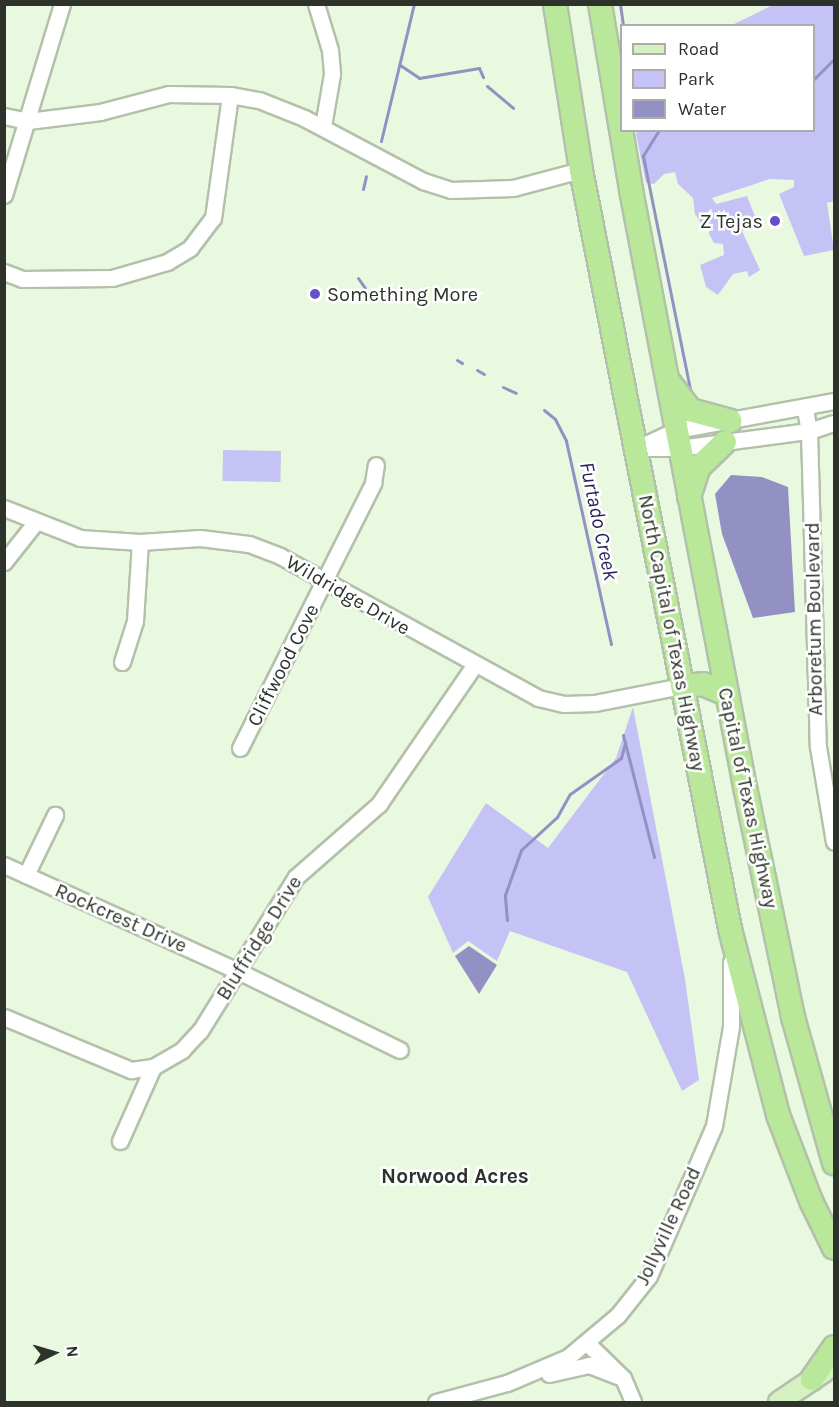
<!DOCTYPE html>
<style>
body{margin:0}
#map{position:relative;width:839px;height:1407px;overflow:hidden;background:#e9f9e0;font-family:Karla,sans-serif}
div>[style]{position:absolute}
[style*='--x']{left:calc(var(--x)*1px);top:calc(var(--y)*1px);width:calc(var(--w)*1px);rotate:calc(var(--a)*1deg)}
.green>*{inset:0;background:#c5c3f5;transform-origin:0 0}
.water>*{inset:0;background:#9390c4}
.stream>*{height:3px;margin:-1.5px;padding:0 1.5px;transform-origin:1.5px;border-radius:1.5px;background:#9390c4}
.roads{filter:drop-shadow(2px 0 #b3c1aa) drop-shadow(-2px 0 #b3c1aa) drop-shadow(0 2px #b3c1aa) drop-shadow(0 -2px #b3c1aa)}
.minor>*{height:15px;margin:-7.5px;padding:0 7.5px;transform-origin:7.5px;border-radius:7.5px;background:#fff}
.major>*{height:20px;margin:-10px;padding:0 10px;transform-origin:10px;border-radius:10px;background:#d5f1c2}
.highway>*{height:22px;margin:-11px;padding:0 11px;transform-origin:11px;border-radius:11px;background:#b9e89a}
.dots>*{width:16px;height:16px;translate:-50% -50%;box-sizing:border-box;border:3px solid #fff;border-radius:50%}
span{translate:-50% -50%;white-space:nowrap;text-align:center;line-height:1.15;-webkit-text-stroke:5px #fff;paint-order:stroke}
.poi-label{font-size:20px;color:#2d332a}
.right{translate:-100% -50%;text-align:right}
.left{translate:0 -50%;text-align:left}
.street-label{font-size:20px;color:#2d332a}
.water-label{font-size:21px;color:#2a1f5d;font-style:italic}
.neighbourhood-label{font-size:21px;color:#2d332a;font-weight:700}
.frame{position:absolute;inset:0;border:6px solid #2d332a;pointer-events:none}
.legend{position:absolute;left:620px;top:24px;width:195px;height:108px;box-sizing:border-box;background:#fff;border:2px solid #abadaa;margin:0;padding:8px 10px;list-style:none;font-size:18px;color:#2d332a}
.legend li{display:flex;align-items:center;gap:12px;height:30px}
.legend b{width:30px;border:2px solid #abadaa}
.north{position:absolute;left:24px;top:1323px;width:60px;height:60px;-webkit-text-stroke:4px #fff;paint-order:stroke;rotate:85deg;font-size:16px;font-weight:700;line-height:24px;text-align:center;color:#2d332a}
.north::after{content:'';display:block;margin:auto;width:21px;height:27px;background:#2d332a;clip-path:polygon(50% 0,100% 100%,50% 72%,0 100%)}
</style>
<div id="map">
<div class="green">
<div style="clip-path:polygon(773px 5px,834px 5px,834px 201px,827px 203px,834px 250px,804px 256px,779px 194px,794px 187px,794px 180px,770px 179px,712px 198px,716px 204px,747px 196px,758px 224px,742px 231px,760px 270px,749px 277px,747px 271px,733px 274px,718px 295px,706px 287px,700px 265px,724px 255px,723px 244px,714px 243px,709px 234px,711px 223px,703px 226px,695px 214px,693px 198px,678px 184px,675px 172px,664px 174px,654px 184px,646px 183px,636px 134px,637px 130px,814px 130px,814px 26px,732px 25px)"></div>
<div style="left:223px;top:450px;width:58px;height:31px;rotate:1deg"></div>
<div style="clip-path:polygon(633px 707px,685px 979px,699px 1080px,682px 1091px,627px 972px,510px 931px,497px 961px,468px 941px,453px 953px,428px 897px,486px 803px,548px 848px,616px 758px)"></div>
</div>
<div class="water">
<div style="clip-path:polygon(731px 475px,762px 477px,788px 487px,795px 612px,753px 618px,722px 534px,715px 494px)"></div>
<div style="clip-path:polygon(469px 946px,497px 965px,479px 994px,455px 956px)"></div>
</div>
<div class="stream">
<div style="--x:620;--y:4;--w:22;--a:82"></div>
<div style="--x:400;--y:65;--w:23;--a:34"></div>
<div style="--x:419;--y:78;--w:61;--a:-9.5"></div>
<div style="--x:479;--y:68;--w:10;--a:66"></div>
<div style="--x:814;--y:79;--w:28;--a:-45"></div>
<div style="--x:487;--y:86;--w:34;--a:40"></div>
<div style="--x:659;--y:130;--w:31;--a:122"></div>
<div style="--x:643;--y:156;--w:239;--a:78.6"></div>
<div style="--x:381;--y:141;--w:141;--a:-76.5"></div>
<div style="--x:363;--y:189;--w:13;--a:-77"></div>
<div style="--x:358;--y:278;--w:12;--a:55"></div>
<div style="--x:381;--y:296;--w:11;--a:22"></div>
<div style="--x:457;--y:360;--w:6;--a:31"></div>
<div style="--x:477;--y:370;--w:8;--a:30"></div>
<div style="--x:503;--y:387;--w:14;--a:25"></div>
<div style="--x:544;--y:410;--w:14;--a:39"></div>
<div style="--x:555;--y:419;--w:25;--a:63"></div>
<div style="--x:566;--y:441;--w:208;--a:77.5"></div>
<div style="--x:623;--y:735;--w:126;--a:75.7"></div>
<div style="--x:507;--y:920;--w:25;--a:-95"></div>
<div style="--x:505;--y:895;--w:48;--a:-70.4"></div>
<div style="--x:521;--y:850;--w:49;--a:-42.5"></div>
<div style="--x:557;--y:817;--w:26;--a:-61"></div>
<div style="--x:570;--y:794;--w:62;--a:-35.2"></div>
<div style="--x:621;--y:758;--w:16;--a:-75"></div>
</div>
<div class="roads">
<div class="minor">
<div style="--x:316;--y:4;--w:48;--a:73.1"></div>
<div style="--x:330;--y:50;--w:24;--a:85"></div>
<div style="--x:332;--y:74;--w:53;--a:99.8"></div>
<div style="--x:4;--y:116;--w:25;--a:12"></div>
<div style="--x:28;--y:121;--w:73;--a:-7.1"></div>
<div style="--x:100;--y:112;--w:71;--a:-14.6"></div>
<div style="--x:169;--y:94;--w:61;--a:0.9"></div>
<div style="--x:230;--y:95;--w:29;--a:10"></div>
<div style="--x:259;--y:100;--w:48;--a:21.8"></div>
<div style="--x:304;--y:118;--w:135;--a:27.9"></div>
<div style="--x:423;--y:181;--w:29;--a:18"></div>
<div style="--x:451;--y:190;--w:62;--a:-1.8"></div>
<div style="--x:513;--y:188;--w:70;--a:-14.8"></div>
<div style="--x:4;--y:195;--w:200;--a:-73.1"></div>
<div style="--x:4;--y:272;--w:19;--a:21"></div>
<div style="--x:22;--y:279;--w:90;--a:-0.6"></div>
<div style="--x:112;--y:278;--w:57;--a:-16.2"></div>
<div style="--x:167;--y:262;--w:27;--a:-31"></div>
<div style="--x:190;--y:248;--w:38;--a:-53"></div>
<div style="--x:213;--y:218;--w:124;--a:-82.1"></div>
<div style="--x:805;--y:409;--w:22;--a:80"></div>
<div style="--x:809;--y:431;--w:316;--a:88.4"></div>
<div style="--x:818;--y:747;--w:96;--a:80.4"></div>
<div style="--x:637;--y:448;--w:43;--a:-24.8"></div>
<div style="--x:676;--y:430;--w:161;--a:-10.4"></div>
<div style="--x:643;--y:448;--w:36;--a:0"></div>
<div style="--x:679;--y:448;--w:131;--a:-7.5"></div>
<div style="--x:809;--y:431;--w:26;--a:-18"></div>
<div style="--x:4;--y:508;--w:82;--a:21.5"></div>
<div style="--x:80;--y:538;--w:60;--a:3.8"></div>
<div style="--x:140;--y:542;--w:60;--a:-3.8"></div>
<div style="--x:200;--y:538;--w:49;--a:7"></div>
<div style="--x:249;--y:544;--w:33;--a:21"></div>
<div style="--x:280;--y:556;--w:294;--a:28.8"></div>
<div style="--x:538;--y:698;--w:27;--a:13"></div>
<div style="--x:564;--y:704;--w:31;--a:-2"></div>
<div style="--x:595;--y:703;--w:89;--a:-11.1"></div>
<div style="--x:4;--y:562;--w:50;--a:-51.5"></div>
<div style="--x:122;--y:662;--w:43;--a:-72.4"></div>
<div style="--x:135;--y:621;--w:79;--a:-86.4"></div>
<div style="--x:240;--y:748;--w:297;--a:-63.3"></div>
<div style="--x:373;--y:483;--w:18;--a:-81"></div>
<div style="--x:4;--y:865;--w:257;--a:24.4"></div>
<div style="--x:238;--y:971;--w:180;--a:26"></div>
<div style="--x:26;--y:875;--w:67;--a:-64.2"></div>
<div style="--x:4;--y:1017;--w:138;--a:22.7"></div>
<div style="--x:131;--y:1070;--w:22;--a:-8"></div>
<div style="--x:153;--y:1067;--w:34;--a:-30"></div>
<div style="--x:182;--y:1050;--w:26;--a:-47"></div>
<div style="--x:200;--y:1031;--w:181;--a:-58.1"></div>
<div style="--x:296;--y:877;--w:111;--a:-41.3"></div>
<div style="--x:379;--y:804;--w:168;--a:-55.5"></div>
<div style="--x:120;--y:1141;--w:81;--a:-66"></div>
<div style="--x:587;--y:1343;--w:50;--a:44.2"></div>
<div style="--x:623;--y:1378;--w:26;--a:67"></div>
<div style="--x:549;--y:1374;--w:41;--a:-12.7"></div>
<div style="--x:589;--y:1365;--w:36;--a:21"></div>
<div style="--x:436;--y:1402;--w:73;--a:-15"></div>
<div style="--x:507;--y:1383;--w:66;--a:-23.1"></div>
<div style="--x:568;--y:1357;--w:65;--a:-40"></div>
<div style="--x:618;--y:1315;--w:50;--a:-51.5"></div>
<div style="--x:649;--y:1276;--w:163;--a:-66.6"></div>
<div style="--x:714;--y:1126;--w:100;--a:-80.3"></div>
<div style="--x:731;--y:1027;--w:65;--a:-90"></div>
</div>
<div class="major">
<div style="--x:779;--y:1402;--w:55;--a:-34"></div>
</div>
<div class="highway">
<div style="--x:555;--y:4;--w:168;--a:81.1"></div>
<div style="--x:581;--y:170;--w:773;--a:78.89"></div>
<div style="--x:730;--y:929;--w:192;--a:75.5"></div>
<div style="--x:778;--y:1115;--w:92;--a:69"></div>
<div style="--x:811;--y:1201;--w:52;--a:63.9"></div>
<div style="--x:600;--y:4;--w:189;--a:80.5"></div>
<div style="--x:631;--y:190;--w:608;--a:79.19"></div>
<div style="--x:745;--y:787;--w:235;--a:78.2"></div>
<div style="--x:793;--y:1017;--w:152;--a:74.3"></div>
<div style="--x:670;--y:383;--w:34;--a:53"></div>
<div style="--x:690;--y:410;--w:42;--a:15"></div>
<div style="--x:689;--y:497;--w:32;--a:-72"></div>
<div style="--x:699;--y:467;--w:36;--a:-44"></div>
<div style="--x:682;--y:686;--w:21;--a:-5"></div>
<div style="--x:703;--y:684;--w:25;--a:23"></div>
<div style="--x:812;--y:1379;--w:39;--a:-55"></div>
</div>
</div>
<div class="dots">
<div style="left:775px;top:221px;background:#6550c9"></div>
<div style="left:315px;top:294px;background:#6550c9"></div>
</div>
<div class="poi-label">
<span class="right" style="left:763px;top:221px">Z Tejas</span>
<span class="left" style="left:327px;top:294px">Something More</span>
</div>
<div class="street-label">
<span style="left:348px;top:595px;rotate:30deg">Wildridge Drive</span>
<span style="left:814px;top:619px;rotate:-91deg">Arboretum Boulevard</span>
<span style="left:672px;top:633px;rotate:79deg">North Capital of Texas Highway</span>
<span style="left:283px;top:665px;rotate:-63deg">Cliffwood Cove</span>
<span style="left:748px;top:798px;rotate:78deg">Capital of Texas Highway</span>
<span style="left:121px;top:918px;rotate:24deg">Rockcrest Drive</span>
<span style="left:259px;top:938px;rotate:-58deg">Bluffridge Drive</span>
<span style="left:668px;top:1226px;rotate:-65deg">Jollyville Road</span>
</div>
<div class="water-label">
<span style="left:599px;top:521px;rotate:78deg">Furtado Creek</span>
</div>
<div class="neighbourhood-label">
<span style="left:455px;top:1176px">Norwood Acres</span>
</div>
<div class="frame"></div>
<ul class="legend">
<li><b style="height:8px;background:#d5f1c2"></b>Road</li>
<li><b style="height:16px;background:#c5c3f5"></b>Park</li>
<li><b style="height:16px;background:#9390c4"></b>Water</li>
</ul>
<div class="north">N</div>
</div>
